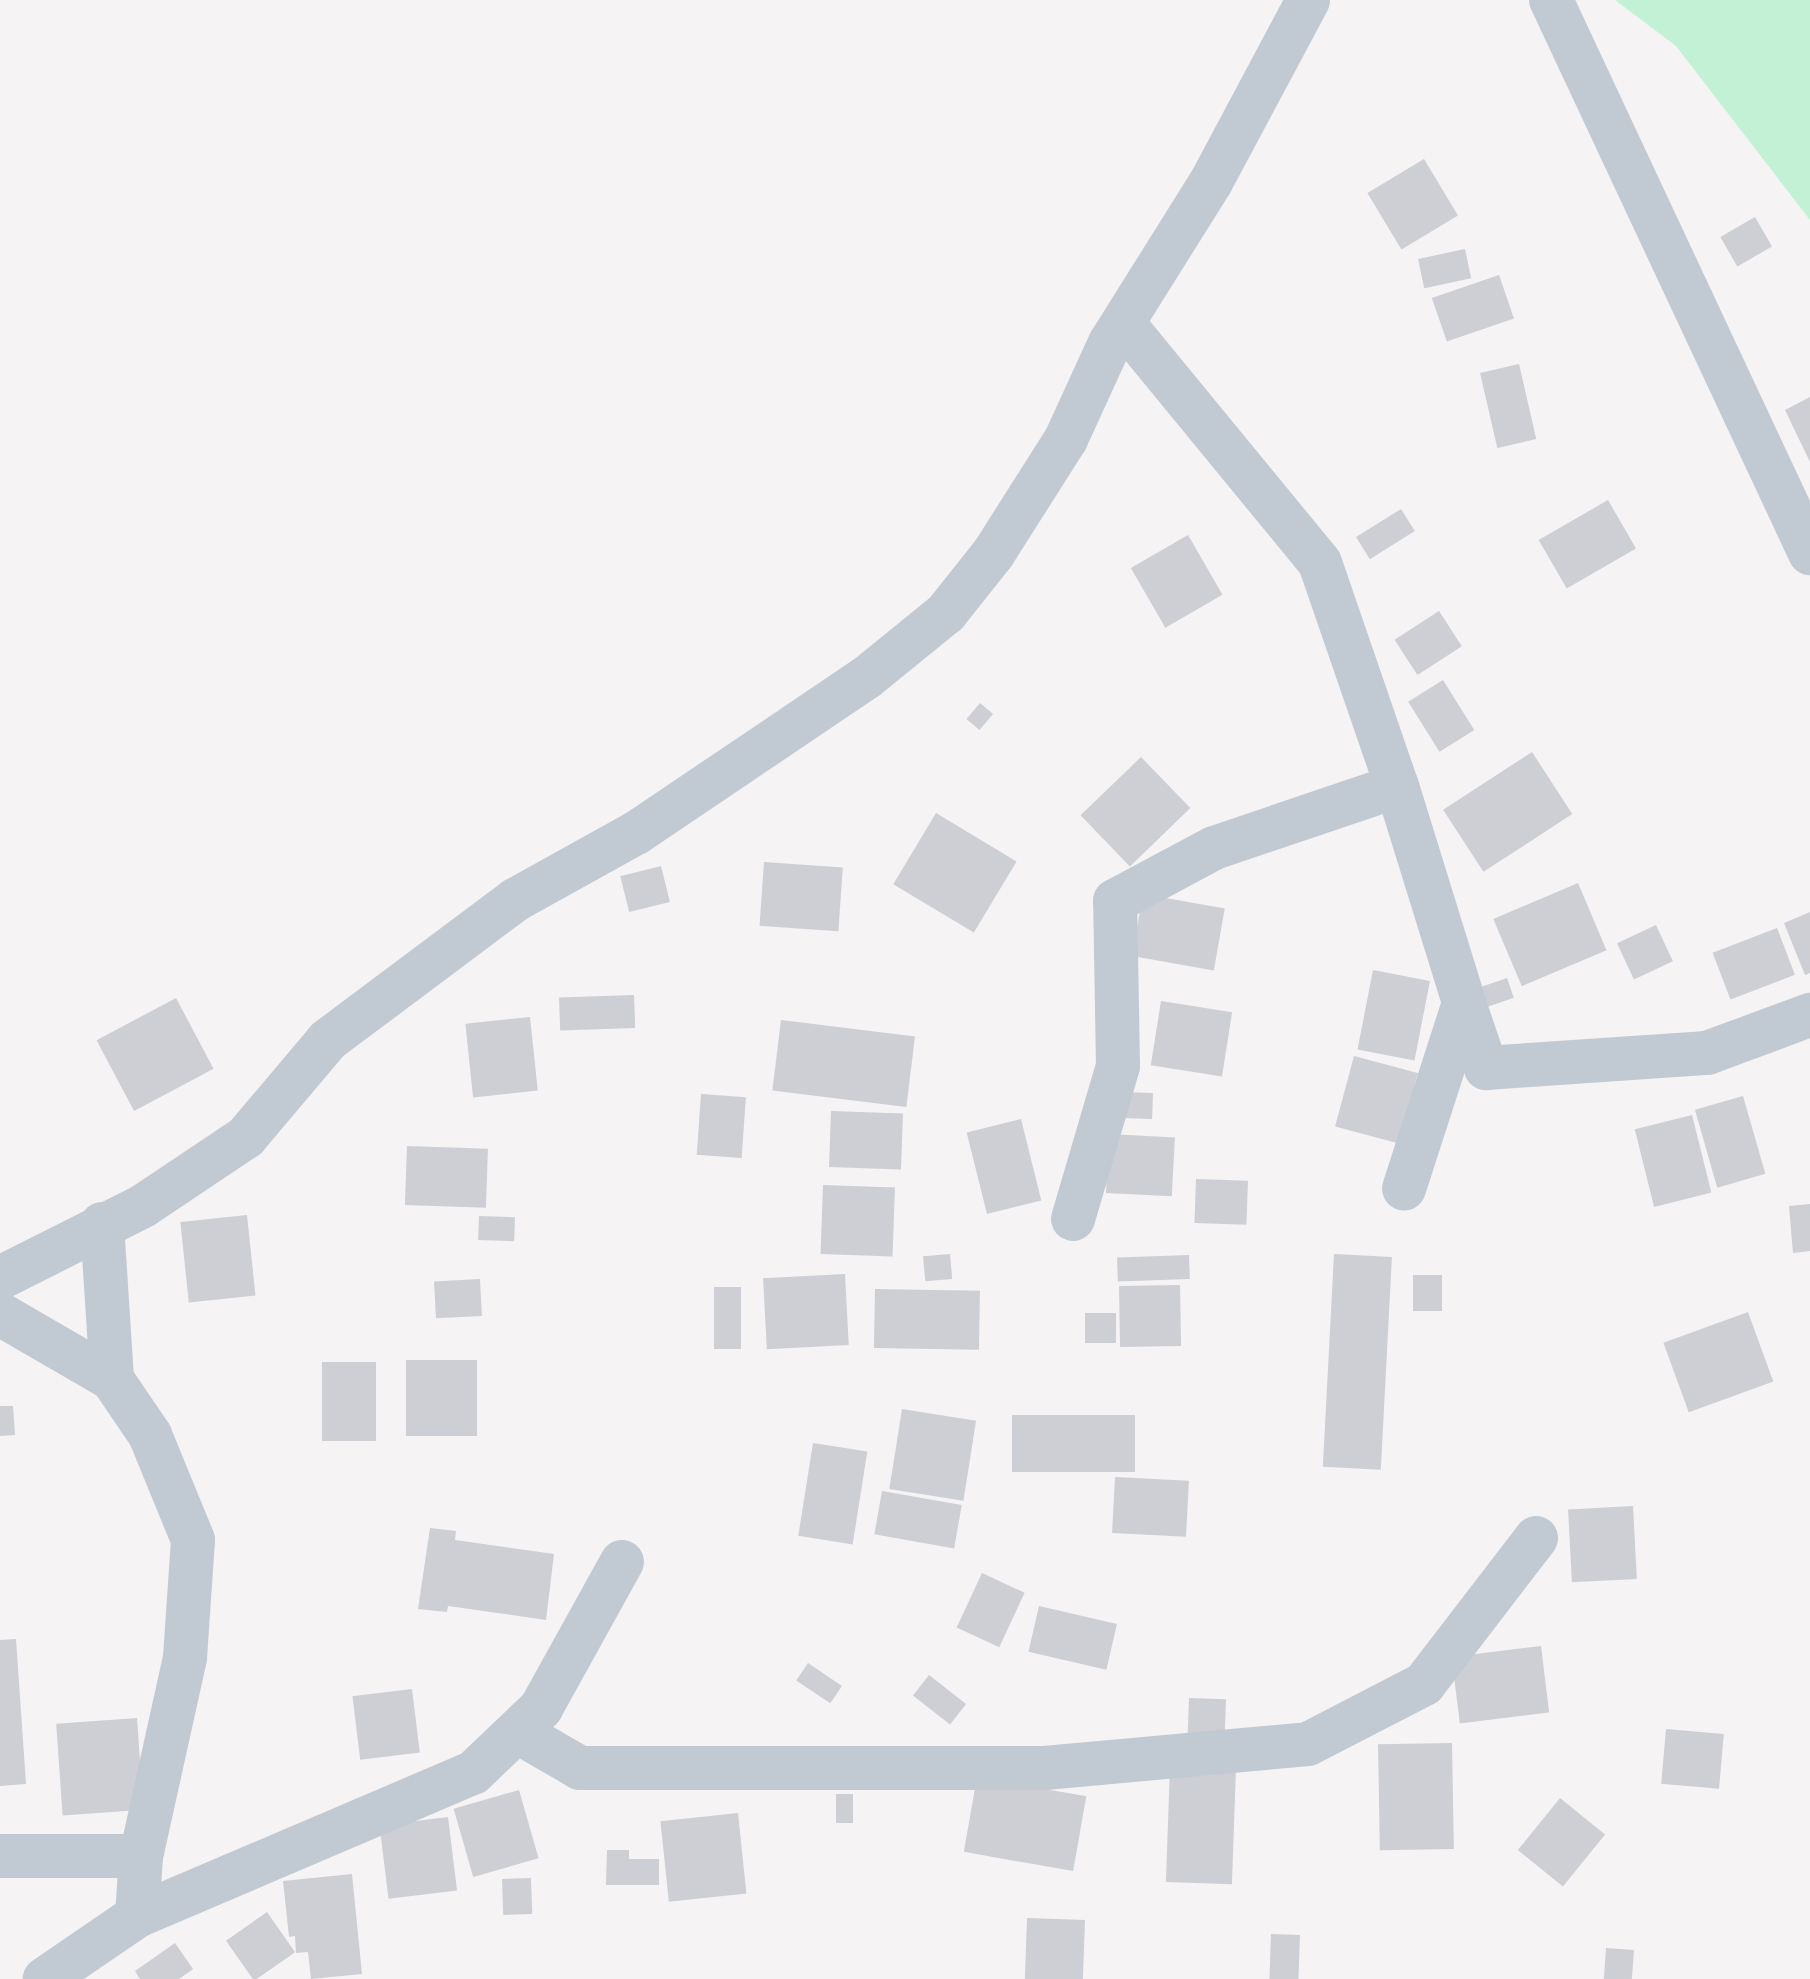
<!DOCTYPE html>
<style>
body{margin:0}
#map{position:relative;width:1810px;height:1979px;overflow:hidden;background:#f5f3f3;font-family:Signika,sans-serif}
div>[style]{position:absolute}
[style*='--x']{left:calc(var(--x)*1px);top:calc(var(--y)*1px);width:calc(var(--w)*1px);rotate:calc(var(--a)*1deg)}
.green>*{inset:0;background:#c3f1d5}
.building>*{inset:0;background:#cdcfd5;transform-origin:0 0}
.minor>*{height:44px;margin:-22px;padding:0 22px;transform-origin:22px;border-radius:22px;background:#c1cad2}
span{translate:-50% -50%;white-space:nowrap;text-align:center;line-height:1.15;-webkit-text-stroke:7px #fff;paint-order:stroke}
</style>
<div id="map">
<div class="green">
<div style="clip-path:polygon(1615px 0,1810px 0,1810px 220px,1676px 46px)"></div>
</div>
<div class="building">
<div style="left:1424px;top:159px;width:66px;height:66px;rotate:59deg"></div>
<div style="left:1755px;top:217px;width:34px;height:40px;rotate:60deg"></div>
<div style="left:1465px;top:249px;width:30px;height:48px;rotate:78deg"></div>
<div style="left:1499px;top:275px;width:46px;height:71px;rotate:71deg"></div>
<div style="left:1519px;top:364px;width:77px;height:40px;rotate:77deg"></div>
<div style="clip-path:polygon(1810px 397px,1810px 462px,1785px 410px)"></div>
<div style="left:1608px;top:500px;width:56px;height:80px;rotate:60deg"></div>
<div style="left:1401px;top:509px;width:26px;height:53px;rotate:58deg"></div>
<div style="left:1188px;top:535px;width:69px;height:66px;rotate:60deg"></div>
<div style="left:1439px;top:611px;width:42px;height:53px;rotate:57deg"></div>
<div style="left:1443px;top:680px;width:59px;height:41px;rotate:58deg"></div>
<div style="left:980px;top:703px;width:17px;height:21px;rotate:40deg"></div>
<div style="left:1532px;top:752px;width:74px;height:106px;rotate:57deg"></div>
<div style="left:1141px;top:757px;width:71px;height:84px;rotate:46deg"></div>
<div style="left:936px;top:813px;width:94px;height:83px;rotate:31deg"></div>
<div style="left:764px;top:862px;width:79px;height:64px;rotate:4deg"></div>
<div style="left:661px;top:866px;width:37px;height:42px;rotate:76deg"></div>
<div style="left:1578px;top:883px;width:73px;height:92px;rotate:67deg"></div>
<div style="left:1143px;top:894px;width:83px;height:63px;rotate:10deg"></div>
<div style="clip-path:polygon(1810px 912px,1810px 973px,1805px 975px,1784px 923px)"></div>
<div style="left:1656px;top:925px;width:40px;height:43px;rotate:65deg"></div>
<div style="left:1777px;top:928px;width:50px;height:69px;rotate:69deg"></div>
<div style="left:1373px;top:970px;width:58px;height:81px;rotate:11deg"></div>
<div style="left:1507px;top:978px;width:21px;height:33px;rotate:71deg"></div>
<div style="left:634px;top:995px;width:33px;height:75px;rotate:88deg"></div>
<div style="left:176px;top:998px;width:80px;height:90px;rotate:62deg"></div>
<div style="left:1161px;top:1001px;width:72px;height:65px;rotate:9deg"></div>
<div style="left:530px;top:1017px;width:74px;height:65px;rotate:84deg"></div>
<div style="left:781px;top:1020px;width:135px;height:71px;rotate:7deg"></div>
<div style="left:1354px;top:1056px;width:66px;height:73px;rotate:15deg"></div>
<div style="left:1123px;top:1092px;width:30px;height:26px;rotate:2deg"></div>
<div style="left:701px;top:1094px;width:45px;height:61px;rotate:4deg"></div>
<div style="left:1743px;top:1096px;width:81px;height:50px;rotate:74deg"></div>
<div style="left:831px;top:1111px;width:72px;height:56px;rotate:2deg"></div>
<div style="left:1692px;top:1115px;width:80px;height:59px;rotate:76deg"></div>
<div style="left:1021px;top:1119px;width:84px;height:56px;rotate:76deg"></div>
<div style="left:1109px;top:1134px;width:66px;height:59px;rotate:3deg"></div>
<div style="left:407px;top:1146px;width:81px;height:59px;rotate:2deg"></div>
<div style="left:1196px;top:1179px;width:52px;height:44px;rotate:2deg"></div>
<div style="left:823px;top:1185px;width:72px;height:69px;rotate:2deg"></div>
<div style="clip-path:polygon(1810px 1204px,1810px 1251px,1793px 1253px,1789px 1206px)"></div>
<div style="left:247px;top:1215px;width:81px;height:67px;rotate:84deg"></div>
<div style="left:479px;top:1216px;width:36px;height:24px;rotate:2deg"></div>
<div style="left:950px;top:1254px;width:25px;height:27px;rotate:85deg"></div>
<div style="left:1334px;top:1254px;width:58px;height:213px;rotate:3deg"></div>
<div style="left:1189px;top:1255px;width:24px;height:72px;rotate:88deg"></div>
<div style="left:845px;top:1274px;width:71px;height:82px;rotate:87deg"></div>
<div style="left:1413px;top:1275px;width:29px;height:36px"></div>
<div style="left:480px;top:1279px;width:37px;height:46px;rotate:87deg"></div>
<div style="left:1180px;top:1285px;width:61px;height:61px;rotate:89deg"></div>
<div style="left:714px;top:1287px;width:27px;height:62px"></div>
<div style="left:875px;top:1289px;width:105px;height:59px;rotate:1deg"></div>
<div style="left:1748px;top:1312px;width:74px;height:90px;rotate:70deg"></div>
<div style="left:1085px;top:1313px;width:31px;height:30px"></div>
<div style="left:406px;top:1360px;width:71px;height:76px"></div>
<div style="left:322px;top:1362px;width:54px;height:79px"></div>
<div style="clip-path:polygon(0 1406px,13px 1406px,15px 1435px,0 1436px)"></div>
<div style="left:902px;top:1409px;width:75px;height:81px;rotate:9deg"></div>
<div style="left:1012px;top:1415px;width:123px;height:57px"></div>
<div style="left:813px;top:1443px;width:55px;height:94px;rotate:9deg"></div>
<div style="left:1115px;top:1477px;width:74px;height:56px;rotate:3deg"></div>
<div style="left:882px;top:1491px;width:81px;height:44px;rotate:10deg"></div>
<div style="left:1633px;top:1506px;width:73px;height:65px;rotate:87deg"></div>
<div style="clip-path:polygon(430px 1528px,456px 1531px,455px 1540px,554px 1554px,546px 1620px,448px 1606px,447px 1612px,418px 1609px)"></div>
<div style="left:982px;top:1573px;width:47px;height:60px;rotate:25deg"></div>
<div style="left:1039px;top:1606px;width:80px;height:47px;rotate:13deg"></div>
<div style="clip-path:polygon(16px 1639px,26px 1784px,0 1786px,0 1640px)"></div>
<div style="left:1541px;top:1646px;width:67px;height:90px;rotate:83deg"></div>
<div style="left:808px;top:1663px;width:41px;height:21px;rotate:34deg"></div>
<div style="left:929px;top:1675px;width:47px;height:26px;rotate:38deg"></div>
<div style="left:412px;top:1689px;width:64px;height:60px;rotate:83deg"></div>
<div style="left:1189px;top:1698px;width:37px;height:36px;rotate:2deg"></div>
<div style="left:137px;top:1718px;width:92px;height:81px;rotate:86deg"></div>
<div style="left:1666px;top:1729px;width:58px;height:55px;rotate:5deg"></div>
<div style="left:1452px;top:1743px;width:106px;height:74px;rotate:89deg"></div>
<div style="left:1170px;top:1766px;width:66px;height:116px;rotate:2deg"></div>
<div style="left:977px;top:1777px;width:111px;height:76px;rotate:10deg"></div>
<div style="left:519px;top:1790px;width:71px;height:68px;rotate:74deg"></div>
<div style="left:836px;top:1794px;width:17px;height:29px"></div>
<div style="left:1560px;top:1798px;width:58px;height:67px;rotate:39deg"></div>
<div style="left:738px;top:1813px;width:81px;height:78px;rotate:84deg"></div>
<div style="left:448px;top:1817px;width:74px;height:69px;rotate:83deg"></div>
<div style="clip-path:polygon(607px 1850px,629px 1850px,629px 1859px,659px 1859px,659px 1885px,606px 1885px)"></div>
<div style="clip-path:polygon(352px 1874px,362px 1974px,311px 1979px,308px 1952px,296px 1953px,295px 1936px,289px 1937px,283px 1881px)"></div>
<div style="left:531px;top:1878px;width:36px;height:29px;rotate:88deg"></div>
<div style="left:267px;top:1912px;width:49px;height:50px;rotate:55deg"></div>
<div style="left:1027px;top:1918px;width:58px;height:61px;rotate:2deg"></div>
<div style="left:1271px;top:1934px;width:29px;height:45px;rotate:2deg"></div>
<div style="clip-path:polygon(175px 1943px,193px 1969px,179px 1979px,140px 1979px,135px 1971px)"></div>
<div style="left:1606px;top:1948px;width:28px;height:31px;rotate:4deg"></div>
</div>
<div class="minor">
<div style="--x:1551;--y:0;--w:611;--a:64.9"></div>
<div style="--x:1123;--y:323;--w:310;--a:50.6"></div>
<div style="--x:1320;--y:563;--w:236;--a:71"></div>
<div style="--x:1397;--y:786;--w:227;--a:72.8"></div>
<div style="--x:1464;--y:1003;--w:195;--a:107.9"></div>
<div style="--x:1464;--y:1003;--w:69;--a:71.3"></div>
<div style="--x:1486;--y:1068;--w:222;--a:-3.9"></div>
<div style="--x:1707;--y:1053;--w:110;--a:-20.3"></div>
<div style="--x:1073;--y:1219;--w:159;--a:-73.6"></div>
<div style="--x:1118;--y:1066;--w:165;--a:-91"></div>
<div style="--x:1115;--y:901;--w:112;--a:-28.2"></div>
<div style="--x:1214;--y:848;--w:193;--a:-18.7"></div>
<div style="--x:102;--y:1224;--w:155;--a:86.3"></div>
<div style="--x:0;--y:1278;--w:160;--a:-26.7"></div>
<div style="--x:143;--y:1206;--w:124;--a:-33.8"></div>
<div style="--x:246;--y:1137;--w:127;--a:-49.8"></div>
<div style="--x:328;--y:1040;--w:234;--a:-36.8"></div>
<div style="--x:515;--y:900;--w:138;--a:-29"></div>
<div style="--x:636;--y:833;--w:277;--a:-34"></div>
<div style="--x:866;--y:678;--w:103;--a:-39.1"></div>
<div style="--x:946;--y:613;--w:75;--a:-51.5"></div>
<div style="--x:993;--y:554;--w:136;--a:-57.6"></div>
<div style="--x:1066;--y:439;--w:106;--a:-65.4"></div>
<div style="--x:1110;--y:343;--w:190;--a:-57.9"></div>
<div style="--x:1211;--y:182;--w:206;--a:-61.9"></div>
<div style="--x:0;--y:1314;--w:129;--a:30.1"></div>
<div style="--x:112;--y:1379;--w:68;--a:55.8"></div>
<div style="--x:150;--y:1435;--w:113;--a:67.7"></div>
<div style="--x:193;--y:1540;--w:118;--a:93.9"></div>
<div style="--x:185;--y:1658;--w:203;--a:102.5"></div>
<div style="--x:141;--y:1856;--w:60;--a:93.8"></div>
<div style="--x:137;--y:1916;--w:112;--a:145.6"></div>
<div style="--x:518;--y:1732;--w:72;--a:30.1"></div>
<div style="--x:580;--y:1768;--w:465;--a:0"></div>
<div style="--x:1045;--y:1768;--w:264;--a:-5.2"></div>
<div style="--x:1308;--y:1744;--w:131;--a:-27.3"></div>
<div style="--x:1424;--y:1684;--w:184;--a:-52.5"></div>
<div style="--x:0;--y:1856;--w:141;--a:0"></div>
<div style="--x:137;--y:1916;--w:365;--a:-23.1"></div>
<div style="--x:473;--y:1773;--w:94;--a:-43.7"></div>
<div style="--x:541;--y:1708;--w:167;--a:-61"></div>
</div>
</div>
